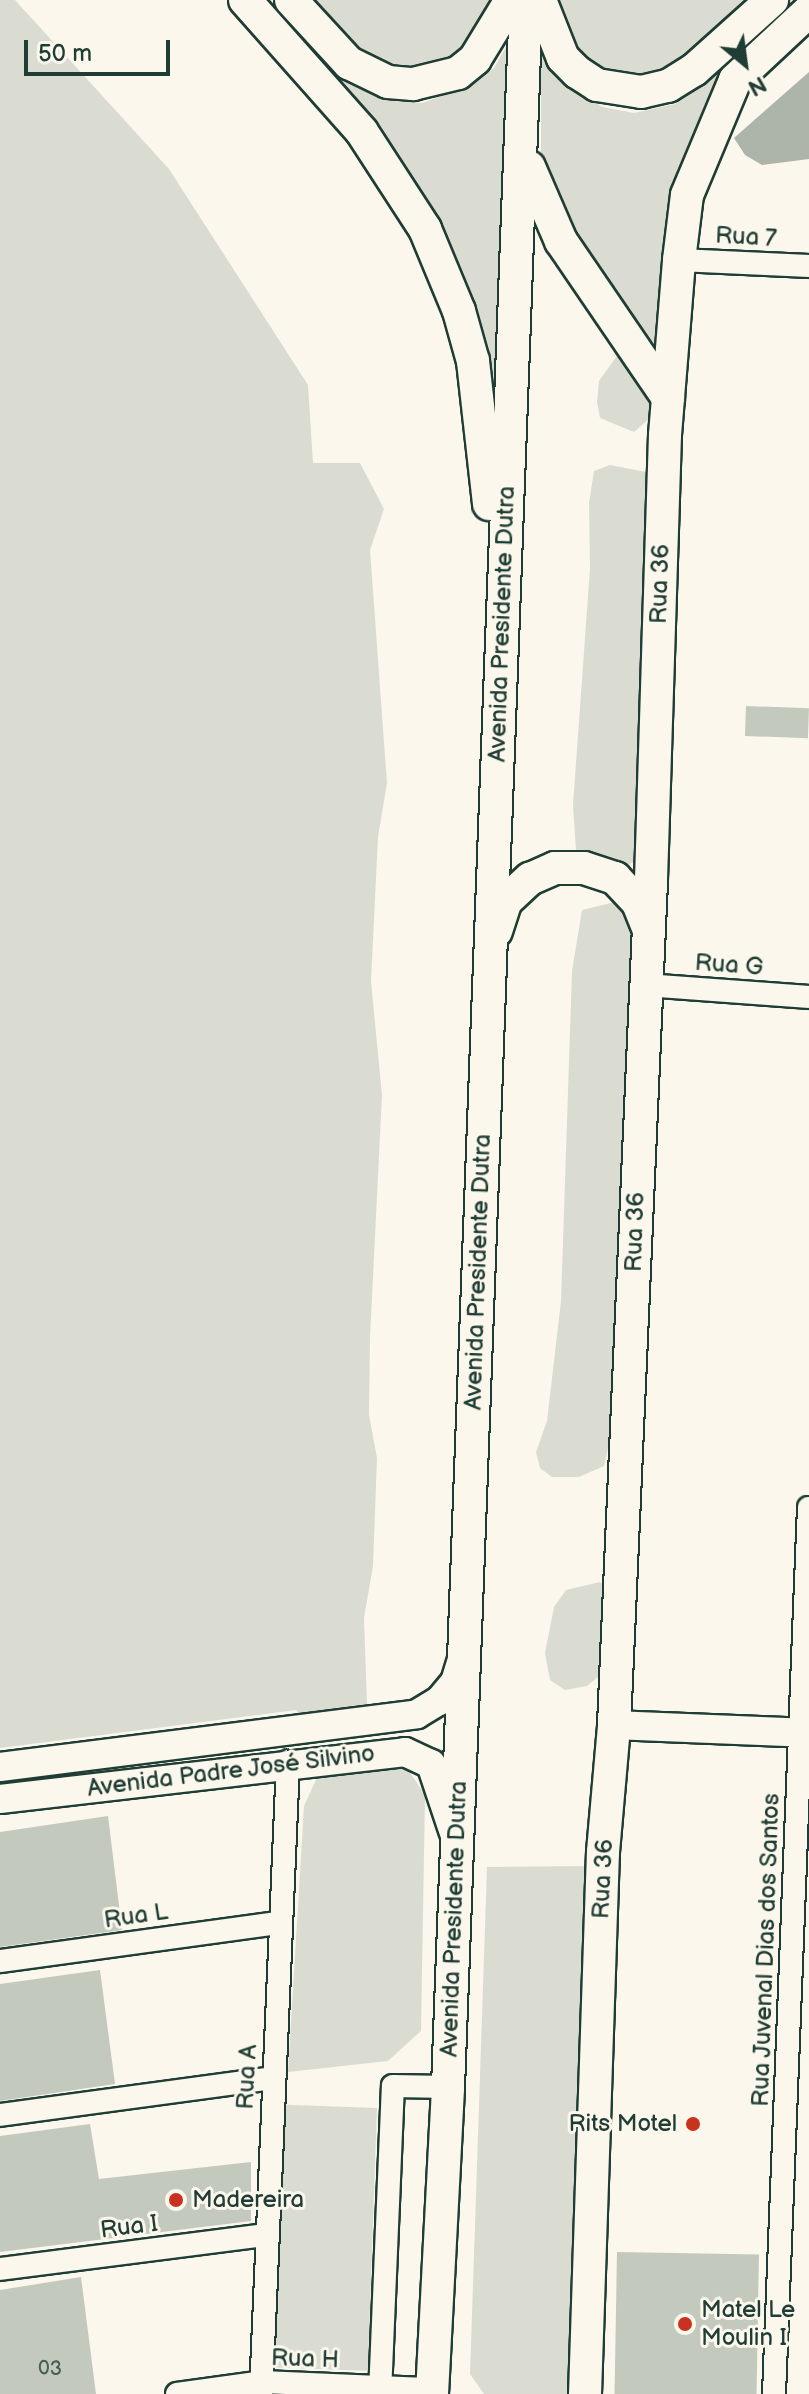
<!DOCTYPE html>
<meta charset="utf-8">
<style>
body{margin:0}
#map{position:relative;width:809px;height:2394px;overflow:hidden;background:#fbf7ec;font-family:"Balsamiq Sans",sans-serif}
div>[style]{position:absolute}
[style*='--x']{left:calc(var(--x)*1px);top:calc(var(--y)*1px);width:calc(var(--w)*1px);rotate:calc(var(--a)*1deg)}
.green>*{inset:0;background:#dbdcd1;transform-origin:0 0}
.water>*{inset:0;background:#adb4aa}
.building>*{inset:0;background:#c4c9be;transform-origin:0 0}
.roads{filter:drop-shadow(2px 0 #1f3d34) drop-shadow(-2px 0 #1f3d34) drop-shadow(0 2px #1f3d34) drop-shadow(0 -2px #1f3d34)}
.minor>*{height:22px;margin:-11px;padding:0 11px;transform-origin:11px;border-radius:11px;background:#fbf7ec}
.major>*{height:28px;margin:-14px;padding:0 14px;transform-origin:14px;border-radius:14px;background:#fbf7ec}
.highway>*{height:32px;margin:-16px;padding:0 16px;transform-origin:16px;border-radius:16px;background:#fbf7ec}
.dots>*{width:22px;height:22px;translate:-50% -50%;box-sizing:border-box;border:4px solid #fbf7ec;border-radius:50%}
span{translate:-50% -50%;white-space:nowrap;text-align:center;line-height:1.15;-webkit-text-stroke:6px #fbf7ec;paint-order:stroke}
.number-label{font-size:20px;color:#486056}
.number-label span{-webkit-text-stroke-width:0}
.street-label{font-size:24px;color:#1f3d34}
.poi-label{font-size:24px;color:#1f3d34}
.right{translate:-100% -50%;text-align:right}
.left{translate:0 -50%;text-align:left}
.north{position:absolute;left:705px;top:24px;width:80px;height:80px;-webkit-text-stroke:6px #fbf7ec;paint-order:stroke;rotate:151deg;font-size:22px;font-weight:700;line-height:32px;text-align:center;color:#1f3d34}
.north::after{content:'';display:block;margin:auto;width:28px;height:36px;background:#1f3d34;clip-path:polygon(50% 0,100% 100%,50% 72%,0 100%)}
.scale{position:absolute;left:24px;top:40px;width:146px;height:36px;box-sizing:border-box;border:4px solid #1f3d34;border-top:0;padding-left:10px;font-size:24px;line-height:28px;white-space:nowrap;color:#1f3d34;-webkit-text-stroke:6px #fbf7ec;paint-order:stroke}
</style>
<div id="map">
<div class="green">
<div style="clip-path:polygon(0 0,15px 0,169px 169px,308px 385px,313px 463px,360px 463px,384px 509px,370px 550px,387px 783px,378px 837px,371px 981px,382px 1095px,370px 1338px,369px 1415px,377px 1458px,373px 1566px,364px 1618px,367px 1704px,357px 1715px,307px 1725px,296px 1710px,0 1748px)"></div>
<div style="clip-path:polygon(257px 0,270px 0,345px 77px,396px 101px,422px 103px,473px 85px,494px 68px,507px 45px,495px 403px,473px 319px)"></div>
<div style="clip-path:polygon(300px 0,498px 0,469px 59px,382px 73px)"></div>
<div style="clip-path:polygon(555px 0,762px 0,652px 86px,581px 66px)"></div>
<div style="clip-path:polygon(796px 0,807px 0,724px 79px,665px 389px,541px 178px,541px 49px,572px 91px,603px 107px,634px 113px,675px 104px,722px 69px)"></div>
<div style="clip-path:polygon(619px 353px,629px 357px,657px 412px,634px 432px,600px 418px,597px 402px,599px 381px)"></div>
<div style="clip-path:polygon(610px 465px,651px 473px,640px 860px,621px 867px,593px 864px,576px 851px,573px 805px,590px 568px,589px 503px,594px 471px)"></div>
<div style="clip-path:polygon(615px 902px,634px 916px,626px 1366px,604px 1466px,579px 1477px,552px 1477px,540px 1468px,536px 1452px,547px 1421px,561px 1301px,572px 971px,582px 910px)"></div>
<div style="clip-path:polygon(600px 1582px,614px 1596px,616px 1662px,587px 1686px,565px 1690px,550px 1680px,545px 1653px,554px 1607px,566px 1590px)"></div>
<div style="clip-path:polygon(401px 1759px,425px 1795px,421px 2031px,388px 2061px,288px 2072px,304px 1806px,319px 1773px)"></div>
<div style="clip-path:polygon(594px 1866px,578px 2394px,484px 2394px,470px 2374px,487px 1867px)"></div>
<div style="left:377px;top:2108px;width:263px;height:97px;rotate:92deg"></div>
</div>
<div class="water">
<div style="clip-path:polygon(809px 72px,809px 159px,762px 165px,745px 155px,734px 138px)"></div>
</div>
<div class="building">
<div style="left:746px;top:706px;width:63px;height:30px;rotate:2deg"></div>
<div style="clip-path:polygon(108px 1816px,122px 1930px,0 1947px,0 1832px)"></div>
<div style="clip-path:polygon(100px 1970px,115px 2084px,0 2101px,0 1984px)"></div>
<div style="clip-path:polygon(90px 2124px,99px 2179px,251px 2162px,251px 2221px,0 2252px,0 2136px)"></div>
<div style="left:617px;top:2252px;width:142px;height:142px;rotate:1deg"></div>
<div style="clip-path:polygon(81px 2277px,96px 2394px,0 2394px,0 2290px)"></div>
</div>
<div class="roads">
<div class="minor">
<div style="--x:679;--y:260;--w:130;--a:2.6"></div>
<div style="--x:646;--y:985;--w:163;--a:4.2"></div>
<div style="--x:0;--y:1961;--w:282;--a:-7.8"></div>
<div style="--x:0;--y:2115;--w:275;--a:-7.7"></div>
<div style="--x:0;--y:2269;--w:267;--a:-7.3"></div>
<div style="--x:177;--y:2394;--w:86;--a:-8"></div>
<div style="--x:262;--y:2382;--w:170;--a:2.4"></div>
<div style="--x:261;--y:2394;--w:633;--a:-87.55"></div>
<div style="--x:380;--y:2394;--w:308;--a:-87.6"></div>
<div style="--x:393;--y:2086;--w:55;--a:1"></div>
<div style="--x:774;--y:2394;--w:887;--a:-87.74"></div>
</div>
<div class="major">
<div style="--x:614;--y:1725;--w:195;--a:2.3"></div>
<div style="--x:0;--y:1767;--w:420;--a:-7.2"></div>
<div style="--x:417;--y:1714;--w:26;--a:-31"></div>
<div style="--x:439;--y:1701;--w:25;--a:-50"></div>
<div style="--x:455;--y:1682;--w:24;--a:-73"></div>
<div style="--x:0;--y:1799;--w:408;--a:-6.6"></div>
<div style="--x:405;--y:1752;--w:29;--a:25"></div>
<div style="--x:431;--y:1764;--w:70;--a:71.6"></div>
</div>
<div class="highway">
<div style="--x:245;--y:0;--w:176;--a:48.4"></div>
<div style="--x:362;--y:132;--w:116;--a:57"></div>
<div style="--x:425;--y:229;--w:89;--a:67.5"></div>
<div style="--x:459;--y:311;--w:52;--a:74.4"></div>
<div style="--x:473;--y:361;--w:144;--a:83.6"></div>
<div style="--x:291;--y:0;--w:86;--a:47.4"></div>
<div style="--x:349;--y:63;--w:43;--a:26"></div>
<div style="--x:388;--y:82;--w:25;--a:5"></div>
<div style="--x:413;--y:84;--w:46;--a:-13.7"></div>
<div style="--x:458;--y:73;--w:22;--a:-39"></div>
<div style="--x:475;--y:59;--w:69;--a:-58.6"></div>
<div style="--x:540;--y:0;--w:62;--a:68.4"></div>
<div style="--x:563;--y:58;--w:20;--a:45"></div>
<div style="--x:577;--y:72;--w:24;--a:33"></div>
<div style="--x:597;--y:85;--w:45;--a:9"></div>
<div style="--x:641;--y:92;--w:28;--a:-13"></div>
<div style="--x:668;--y:86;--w:31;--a:-32"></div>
<div style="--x:694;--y:70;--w:105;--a:-41.9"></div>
<div style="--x:529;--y:167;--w:81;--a:66.6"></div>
<div style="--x:561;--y:241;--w:190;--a:55.7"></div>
<div style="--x:496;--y:931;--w:32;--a:-72"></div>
<div style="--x:506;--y:901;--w:33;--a:-43"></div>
<div style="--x:530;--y:879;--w:27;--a:-24"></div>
<div style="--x:555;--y:868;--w:29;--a:0"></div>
<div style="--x:584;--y:868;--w:33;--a:18"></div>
<div style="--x:615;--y:878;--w:34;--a:47"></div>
<div style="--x:638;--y:903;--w:29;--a:68"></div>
<div style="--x:432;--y:2394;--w:307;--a:-87"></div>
<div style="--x:448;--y:2087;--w:2088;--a:-87.86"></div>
<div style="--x:585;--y:2394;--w:542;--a:-88.1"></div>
<div style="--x:603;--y:1852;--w:127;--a:-85"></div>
<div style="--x:614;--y:1725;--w:846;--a:-87.49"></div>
<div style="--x:651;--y:880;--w:445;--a:-88.2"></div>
<div style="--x:665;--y:435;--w:176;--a:-85.4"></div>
<div style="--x:679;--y:260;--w:65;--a:-83"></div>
<div style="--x:687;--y:195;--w:125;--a:-67.3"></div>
<div style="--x:735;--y:80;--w:101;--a:-43"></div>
</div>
</div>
<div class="dots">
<div style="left:693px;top:2124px;background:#c8321e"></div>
<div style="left:176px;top:2200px;background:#c8321e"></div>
<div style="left:685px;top:2324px;background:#c8321e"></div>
</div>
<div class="number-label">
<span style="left:50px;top:2369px">03</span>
</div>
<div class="street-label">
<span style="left:746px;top:237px;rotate:3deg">Rua 7</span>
<span style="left:660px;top:584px;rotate:-88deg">Rua 36</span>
<span style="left:502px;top:624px;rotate:-88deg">Avenida Presidente Dutra</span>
<span style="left:729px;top:965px;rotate:4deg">Rua G</span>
<span style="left:635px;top:1232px;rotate:-88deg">Rua 36</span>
<span style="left:478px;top:1272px;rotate:-88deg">Avenida Presidente Dutra</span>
<span style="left:231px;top:1771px;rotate:-7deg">Avenida Padre José Silvino</span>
<span style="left:603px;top:1879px;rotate:-87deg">Rua 36</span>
<span style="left:136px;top:1916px;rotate:-8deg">Rua L</span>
<span style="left:454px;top:1919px;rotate:-88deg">Avenida Presidente Dutra</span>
<span style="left:766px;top:1950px;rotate:-88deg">Rua Juvenal Dias dos Santos</span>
<span style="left:247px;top:2077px;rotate:-87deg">Rua A</span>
<span style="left:129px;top:2227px;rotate:-7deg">Rua I</span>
<span style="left:305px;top:2359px;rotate:2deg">Rua H</span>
</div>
<div class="poi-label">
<span class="right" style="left:677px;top:2124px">Rits Motel</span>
<span class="left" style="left:192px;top:2200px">Madereira</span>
<span class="left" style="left:701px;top:2324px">Matel Le<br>Moulin I</span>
</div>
<div class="north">N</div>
<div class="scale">50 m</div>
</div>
